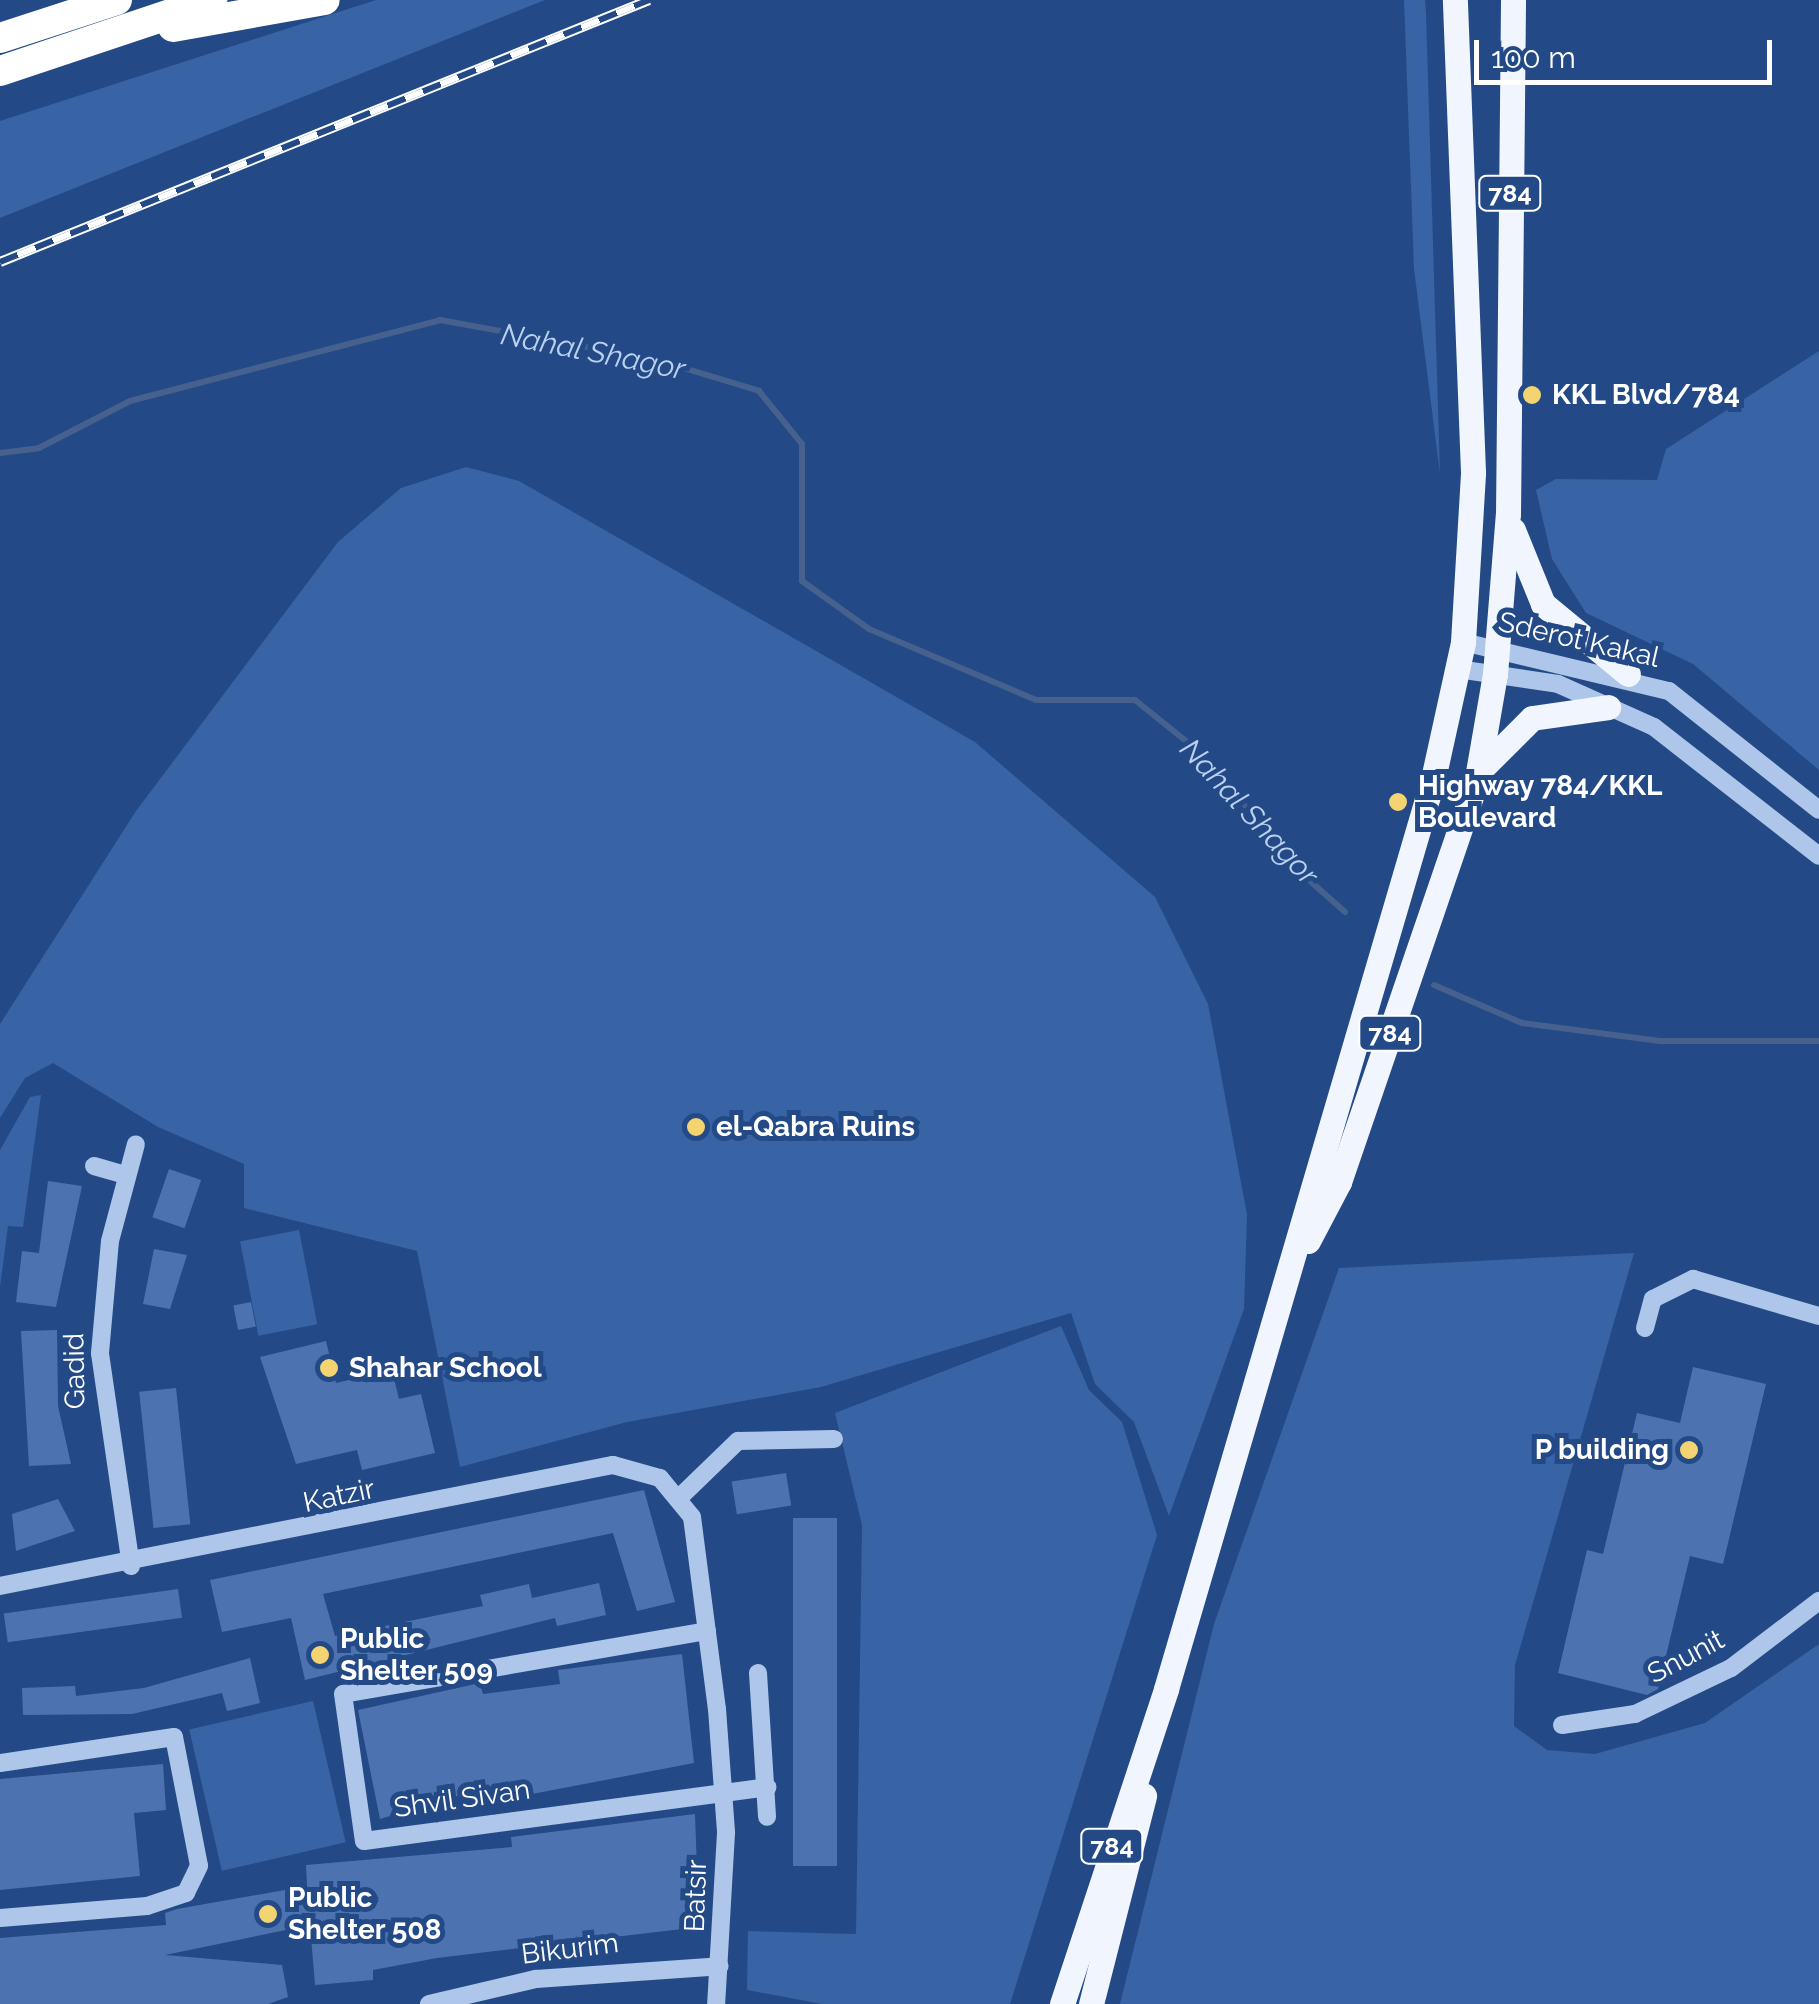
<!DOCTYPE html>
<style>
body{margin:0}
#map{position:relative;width:1819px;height:2004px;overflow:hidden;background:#234a87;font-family:Raleway,sans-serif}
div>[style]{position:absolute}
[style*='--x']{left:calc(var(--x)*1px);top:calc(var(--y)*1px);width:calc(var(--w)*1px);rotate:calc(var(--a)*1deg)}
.green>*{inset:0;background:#3863a4;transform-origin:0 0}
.stream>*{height:6px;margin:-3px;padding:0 3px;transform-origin:3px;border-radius:3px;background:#46618d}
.building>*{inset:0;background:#4c73af;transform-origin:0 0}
.minor>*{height:18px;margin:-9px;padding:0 9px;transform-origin:9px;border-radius:9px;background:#aec6e9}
.major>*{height:25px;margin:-12.5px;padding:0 12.5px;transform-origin:12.5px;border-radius:12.5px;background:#f1f6fe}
.highway>*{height:30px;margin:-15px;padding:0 15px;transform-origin:15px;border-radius:15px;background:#fff}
.rail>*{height:10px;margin-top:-5px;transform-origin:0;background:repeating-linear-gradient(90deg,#234a87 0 19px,#fff 0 38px);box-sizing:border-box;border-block:2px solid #fff}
.dots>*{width:28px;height:28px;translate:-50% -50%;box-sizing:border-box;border:5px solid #234a87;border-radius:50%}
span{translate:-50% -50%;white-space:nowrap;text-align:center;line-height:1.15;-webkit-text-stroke:10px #234a87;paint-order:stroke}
.shield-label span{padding:2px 8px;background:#234a87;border:2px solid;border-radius:8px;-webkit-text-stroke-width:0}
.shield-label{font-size:25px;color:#fff;font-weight:700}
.poi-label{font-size:28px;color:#fff;font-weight:700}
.left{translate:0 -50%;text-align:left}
.right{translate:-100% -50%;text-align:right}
.street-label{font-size:28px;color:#fff}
.water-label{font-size:30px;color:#bad0f0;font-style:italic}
.scale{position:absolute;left:1474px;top:40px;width:298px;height:45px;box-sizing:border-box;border:5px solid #fff;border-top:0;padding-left:12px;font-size:30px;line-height:35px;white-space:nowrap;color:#fff;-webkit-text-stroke:8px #234a87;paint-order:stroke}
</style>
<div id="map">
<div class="green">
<div style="clip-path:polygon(376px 0,545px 0,0 218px,0 121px)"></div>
<div style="clip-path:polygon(1404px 0,1425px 0,1426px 13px,1440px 474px,1414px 269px)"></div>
<div style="clip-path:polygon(1819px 351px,1819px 770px,1693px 664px,1586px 613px,1552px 559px,1536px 490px,1556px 479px,1657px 480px,1666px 449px)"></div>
<div style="clip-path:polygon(466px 467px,519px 481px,975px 742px,1155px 897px,1208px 1004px,1247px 1215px,1244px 1309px,1169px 1516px,1134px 1422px,1095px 1384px,1071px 1313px,821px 1387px,627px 1422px,460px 1467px,417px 1251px,244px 1208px,244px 1164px,158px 1127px,53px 1063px,25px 1078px,0 1118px,0 1024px,136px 811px,338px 542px,401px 488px)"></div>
<div style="clip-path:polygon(41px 1095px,23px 1227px,8px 1226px,0 1287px,0 1150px,30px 1097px)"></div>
<div style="left:299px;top:1230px;width:96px;height:60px;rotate:79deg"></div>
<div style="clip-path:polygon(1634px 1253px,1515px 1665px,1514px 1726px,1547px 1750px,1595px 1754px,1705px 1723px,1819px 1644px,1819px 2004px,1120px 2004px,1214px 1624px,1339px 1268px)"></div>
<div style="clip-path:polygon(1061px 1326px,1089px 1390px,1122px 1422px,1157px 1535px,1010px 2004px,822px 2004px,747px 1990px,748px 1931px,856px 1934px,862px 1525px,835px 1413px)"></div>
<div style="left:313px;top:1701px;width:145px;height:127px;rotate:77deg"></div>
</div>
<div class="stream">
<div style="--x:0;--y:453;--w:39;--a:-7"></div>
<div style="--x:39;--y:448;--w:102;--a:-27.3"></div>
<div style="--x:130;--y:401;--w:320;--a:-14.6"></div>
<div style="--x:440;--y:320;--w:218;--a:10.3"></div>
<div style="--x:654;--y:359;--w:110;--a:16.9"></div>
<div style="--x:759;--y:391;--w:68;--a:50.9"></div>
<div style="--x:802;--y:444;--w:137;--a:90"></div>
<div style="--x:802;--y:581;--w:82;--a:35.6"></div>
<div style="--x:869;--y:629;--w:181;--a:23"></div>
<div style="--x:1036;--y:700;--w:99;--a:0"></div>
<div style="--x:1135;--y:700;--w:99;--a:38.8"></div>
<div style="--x:1212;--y:762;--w:119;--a:53.2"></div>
<div style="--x:1283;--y:857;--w:83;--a:41.6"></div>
<div style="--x:1434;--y:985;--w:96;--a:23.4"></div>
<div style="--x:1522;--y:1023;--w:139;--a:7.4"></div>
<div style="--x:1660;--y:1041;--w:159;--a:0"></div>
</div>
<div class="building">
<div style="left:169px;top:1169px;width:34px;height:51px;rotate:19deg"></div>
<div style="clip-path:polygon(48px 1181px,82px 1186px,56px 1307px,16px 1302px,22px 1251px,39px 1253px)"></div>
<div style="clip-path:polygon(154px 1249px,187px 1255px,170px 1309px,143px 1304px)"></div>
<div style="left:251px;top:1302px;width:25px;height:18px;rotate:79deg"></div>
<div style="clip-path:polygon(57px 1330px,58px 1406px,71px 1464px,29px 1466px,21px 1331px)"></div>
<div style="clip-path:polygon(326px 1341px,336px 1383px,392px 1370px,399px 1399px,421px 1394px,435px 1453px,362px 1470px,357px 1450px,296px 1464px,260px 1357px)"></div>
<div style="clip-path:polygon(1693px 1367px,1766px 1384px,1723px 1564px,1690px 1556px,1658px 1689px,1647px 1695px,1558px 1673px,1587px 1550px,1603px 1554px,1637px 1413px,1680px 1423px)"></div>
<div style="left:176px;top:1388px;width:137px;height:37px;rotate:84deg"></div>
<div style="left:786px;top:1473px;width:33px;height:55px;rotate:81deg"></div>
<div style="clip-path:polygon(644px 1490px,675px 1602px,637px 1611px,613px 1533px,323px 1594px,335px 1636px,483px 1606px,480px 1595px,529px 1584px,532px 1598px,599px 1583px,606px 1615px,557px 1626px,555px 1618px,305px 1680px,291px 1618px,222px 1632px,210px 1580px)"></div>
<div style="clip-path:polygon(58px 1499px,75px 1531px,16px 1551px,12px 1514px)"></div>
<div style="left:837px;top:1518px;width:348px;height:44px;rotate:90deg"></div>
<div style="left:178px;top:1589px;width:29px;height:176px;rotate:82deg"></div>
<div style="clip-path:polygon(682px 1654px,694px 1763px,511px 1798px,508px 1781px,380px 1819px,358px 1710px,480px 1683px,483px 1694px,560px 1684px,558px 1670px)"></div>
<div style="clip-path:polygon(250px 1658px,260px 1703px,227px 1711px,222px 1693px,132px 1714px,23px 1715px,22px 1688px,75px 1686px,76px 1696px,144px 1688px)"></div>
<div style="clip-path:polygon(163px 1764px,166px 1810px,134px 1813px,140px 1876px,0 1890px,0 1779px)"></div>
<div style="clip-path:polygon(695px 1814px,699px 1927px,437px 1958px,373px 1970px,373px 1980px,315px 1985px,310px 1925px,165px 1955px,282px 1965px,288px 1997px,268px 2004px,0 2004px,0 1938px,166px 1925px,165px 1913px,177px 1909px,307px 1886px,306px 1865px,512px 1847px,511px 1837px)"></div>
</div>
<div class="minor">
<div style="--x:1463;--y:642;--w:212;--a:13.4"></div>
<div style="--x:1669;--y:691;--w:191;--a:38.4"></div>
<div style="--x:1458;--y:669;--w:101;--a:8.5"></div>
<div style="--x:1558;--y:684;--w:105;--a:24.1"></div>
<div style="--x:1654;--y:727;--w:209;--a:38"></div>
<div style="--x:94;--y:1166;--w:33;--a:16"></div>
<div style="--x:1645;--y:1328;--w:30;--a:-75"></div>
<div style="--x:1653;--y:1299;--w:45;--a:-26.6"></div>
<div style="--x:1693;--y:1279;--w:131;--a:16.4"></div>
<div style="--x:682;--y:1495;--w:78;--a:-44"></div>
<div style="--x:738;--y:1441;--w:96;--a:-1.2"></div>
<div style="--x:131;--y:1566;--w:215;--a:-98.3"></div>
<div style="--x:100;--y:1353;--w:112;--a:-84.9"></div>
<div style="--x:110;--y:1241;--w:100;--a:-75"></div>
<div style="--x:0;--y:1586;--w:625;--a:-11.17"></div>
<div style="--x:613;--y:1465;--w:49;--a:15.5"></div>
<div style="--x:660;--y:1478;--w:50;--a:50.6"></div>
<div style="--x:692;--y:1517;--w:194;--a:82.6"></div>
<div style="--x:717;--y:1709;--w:124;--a:85.8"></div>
<div style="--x:726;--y:1833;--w:171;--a:93.3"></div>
<div style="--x:707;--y:1631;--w:369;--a:170.2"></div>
<div style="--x:343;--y:1694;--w:148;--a:81.9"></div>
<div style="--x:364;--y:1841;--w:407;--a:-7.6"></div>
<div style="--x:758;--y:1673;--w:144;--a:86.4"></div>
<div style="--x:1562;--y:1725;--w:74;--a:-8.6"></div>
<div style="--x:1635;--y:1714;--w:106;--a:-25.6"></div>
<div style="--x:1731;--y:1668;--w:111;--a:-37.3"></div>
<div style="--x:0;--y:1763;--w:176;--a:-8.5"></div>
<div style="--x:174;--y:1737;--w:131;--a:79"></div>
<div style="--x:199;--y:1866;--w:30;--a:116"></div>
<div style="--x:186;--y:1893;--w:41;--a:161.6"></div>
<div style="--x:147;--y:1906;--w:147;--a:175.3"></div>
<div style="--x:429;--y:2004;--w:110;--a:-13.2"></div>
<div style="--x:536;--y:1979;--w:184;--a:-4"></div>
</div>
<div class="major">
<div style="--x:1513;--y:530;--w:80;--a:67.9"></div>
<div style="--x:1543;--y:604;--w:110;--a:39.5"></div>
<div style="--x:1485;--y:765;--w:66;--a:-45"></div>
<div style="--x:1532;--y:718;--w:77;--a:-8.2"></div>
<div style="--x:1308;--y:1241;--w:67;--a:-62.3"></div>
<div style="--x:1339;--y:1182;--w:427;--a:-71.1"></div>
<div style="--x:1477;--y:778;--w:106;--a:-80.2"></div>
<div style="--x:1495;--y:674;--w:161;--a:-85.4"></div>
<div style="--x:1508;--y:514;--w:514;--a:-89.44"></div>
<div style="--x:1062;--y:2004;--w:332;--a:-71.7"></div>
<div style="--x:1166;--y:1689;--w:948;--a:-73.65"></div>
<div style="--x:1433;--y:779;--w:140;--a:-77.6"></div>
<div style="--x:1463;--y:642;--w:170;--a:-86.6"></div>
<div style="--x:1473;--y:472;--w:472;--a:-92.2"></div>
<div style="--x:1091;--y:2004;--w:215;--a:-75.7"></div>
</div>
<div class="highway">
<div style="--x:173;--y:27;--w:154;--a:-10.1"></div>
<div style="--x:0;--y:38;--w:123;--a:-18"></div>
<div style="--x:0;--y:71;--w:224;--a:-18.5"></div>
</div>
<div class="rail">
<div style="--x:0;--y:262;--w:700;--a:-21.98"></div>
</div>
<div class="dots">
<div style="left:1532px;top:395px;background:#f4d471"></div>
<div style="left:1398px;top:802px;background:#f4d471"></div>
<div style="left:696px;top:1127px;background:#f4d471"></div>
<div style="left:329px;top:1368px;background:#f4d471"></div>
<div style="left:1689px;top:1450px;background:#f4d471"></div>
<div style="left:320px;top:1655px;background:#f4d471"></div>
<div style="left:268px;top:1914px;background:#f4d471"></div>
</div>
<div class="shield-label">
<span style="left:1510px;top:193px">784</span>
<span style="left:1390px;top:1033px">784</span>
<span style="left:1112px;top:1846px">784</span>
</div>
<div class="poi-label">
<span class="left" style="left:1552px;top:395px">KKL Blvd/784</span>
<span class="left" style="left:1418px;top:802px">Highway 784/KKL<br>Boulevard</span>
<span class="left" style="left:716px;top:1127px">el-Qabra Ruins</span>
<span class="left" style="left:349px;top:1368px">Shahar School</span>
<span class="right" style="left:1669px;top:1450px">P building</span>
<span class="left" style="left:340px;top:1655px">Public<br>Shelter 509</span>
<span class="left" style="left:288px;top:1914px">Public<br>Shelter 508</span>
</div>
<div class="street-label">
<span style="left:1579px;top:640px;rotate:13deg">Sderot Kakal</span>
<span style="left:75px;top:1371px;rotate:-91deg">Gadid</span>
<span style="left:339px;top:1496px;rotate:-12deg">Katzir</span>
<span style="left:1686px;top:1657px;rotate:-28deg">Snunit</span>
<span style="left:462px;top:1799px;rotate:-8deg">Shvil Sivan</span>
<span style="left:696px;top:1896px;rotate:-88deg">Batsir</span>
<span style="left:570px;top:1949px;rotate:-7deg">Bikurim</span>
</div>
<div class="water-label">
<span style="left:593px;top:352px;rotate:11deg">Nahal Shagor</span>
<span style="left:1249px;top:812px;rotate:47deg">Nahal Shagor</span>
</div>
<div class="scale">100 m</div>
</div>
